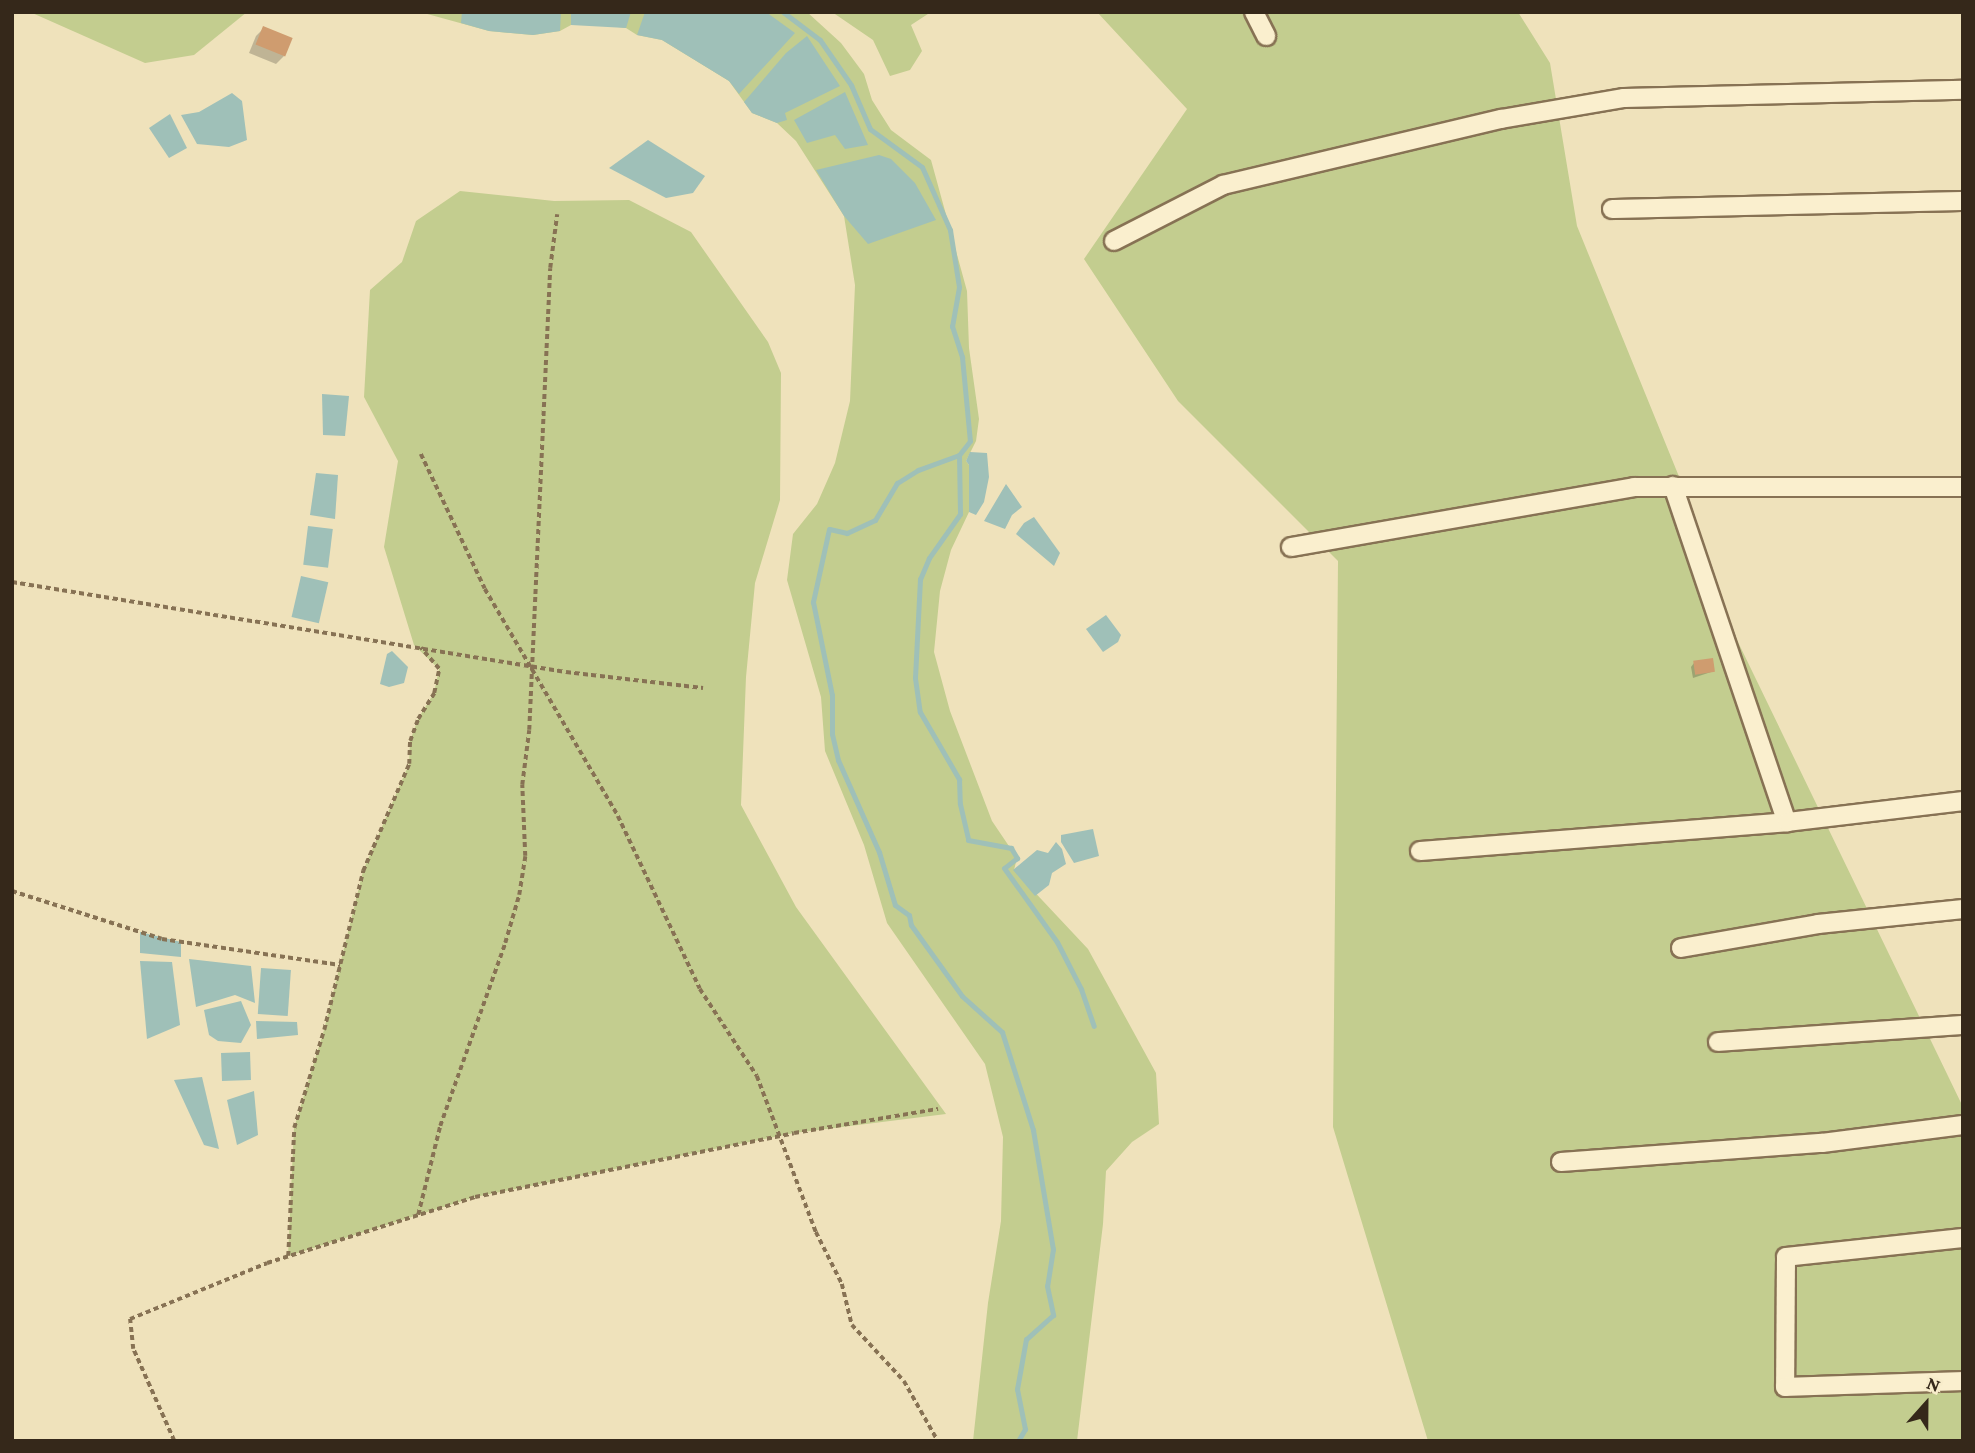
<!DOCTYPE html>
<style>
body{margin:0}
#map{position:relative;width:1975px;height:1453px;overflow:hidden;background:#efe2bb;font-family:"Crimson Pro",serif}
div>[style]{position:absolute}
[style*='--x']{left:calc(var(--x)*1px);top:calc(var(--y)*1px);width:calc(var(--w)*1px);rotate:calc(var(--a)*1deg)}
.green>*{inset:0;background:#c3cd8f}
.water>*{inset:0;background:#9fc0b8;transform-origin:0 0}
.shadow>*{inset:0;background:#0003}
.stream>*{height:5px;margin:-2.5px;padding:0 2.5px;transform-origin:2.5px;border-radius:2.5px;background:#9fc0b8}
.building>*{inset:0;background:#cf9c6f;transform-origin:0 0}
.path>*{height:3.5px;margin-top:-1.75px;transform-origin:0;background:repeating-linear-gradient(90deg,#877254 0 5px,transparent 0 8.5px)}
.roads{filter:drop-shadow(2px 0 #877254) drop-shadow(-2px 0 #877254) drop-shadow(0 2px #877254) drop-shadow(0 -2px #877254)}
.street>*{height:18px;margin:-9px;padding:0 9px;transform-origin:9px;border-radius:9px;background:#faefce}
span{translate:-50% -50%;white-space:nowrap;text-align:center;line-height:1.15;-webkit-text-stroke:5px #f7ecca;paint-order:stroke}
.frame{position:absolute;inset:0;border:14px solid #35281a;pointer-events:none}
.north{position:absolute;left:1891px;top:1369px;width:70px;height:70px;-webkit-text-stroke:5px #f7ecca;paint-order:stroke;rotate:21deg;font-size:19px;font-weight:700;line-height:28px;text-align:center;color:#35281a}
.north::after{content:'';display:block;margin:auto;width:24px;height:32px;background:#35281a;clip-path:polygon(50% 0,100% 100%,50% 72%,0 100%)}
</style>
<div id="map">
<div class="green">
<div style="clip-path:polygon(30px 12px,247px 12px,194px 55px,145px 63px)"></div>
<div style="clip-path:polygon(420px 12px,807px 12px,841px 43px,864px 74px,872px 100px,891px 130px,931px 160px,967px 291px,969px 348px,979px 419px,976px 441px,966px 461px,969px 465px,969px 512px,951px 550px,940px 591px,934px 652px,950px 711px,992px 821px,1017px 858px,1014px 870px,1088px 949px,1156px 1073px,1159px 1124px,1132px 1142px,1106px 1171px,1103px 1224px,1077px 1441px,973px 1441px,988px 1303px,1001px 1221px,1003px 1137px,985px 1064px,887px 923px,864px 845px,825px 751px,821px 697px,787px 580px,793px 534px,817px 504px,835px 463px,850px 401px,855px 285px,844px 216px,796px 141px,777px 123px,752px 113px,729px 81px,662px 40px,637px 35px,626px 28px,602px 25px,571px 25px,560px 31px,533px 35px,489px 31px)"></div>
<div style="clip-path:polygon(832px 12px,931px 12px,911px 25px,922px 51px,910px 70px,890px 76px,873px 40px)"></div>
<div style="clip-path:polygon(1097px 12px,1518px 12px,1550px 63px,1577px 226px,1680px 479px,1737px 640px,1963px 1107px,1963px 1441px,1428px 1441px,1333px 1127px,1338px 561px,1178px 401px,1084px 259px,1187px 109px)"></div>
<div style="clip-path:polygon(460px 191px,554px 201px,629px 200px,691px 232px,768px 342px,781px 373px,780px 500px,755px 583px,746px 677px,741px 805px,796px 907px,946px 1114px,794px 1133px,475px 1197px,288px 1256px,294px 1128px,324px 1030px,363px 871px,409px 764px,410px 741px,418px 719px,434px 693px,439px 669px,414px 645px,384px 547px,398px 461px,364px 397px,370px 290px,402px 262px,416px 221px)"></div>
</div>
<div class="water">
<div style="clip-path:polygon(462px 12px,561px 12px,560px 31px,533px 35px,489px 31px,461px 23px)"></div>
<div style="clip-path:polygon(571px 12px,631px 12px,626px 28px,571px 25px)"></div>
<div style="clip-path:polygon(645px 12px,766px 12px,795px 33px,739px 94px,729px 81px,662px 40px,637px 35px)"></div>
<div style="clip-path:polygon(807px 36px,840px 86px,785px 113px,787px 120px,777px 123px,752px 113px,744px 102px,786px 53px)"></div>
<div style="clip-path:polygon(845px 92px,868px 145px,845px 149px,835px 135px,807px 143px,794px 120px)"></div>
<div style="clip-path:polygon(232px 93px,242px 101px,247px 140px,229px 147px,197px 144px,181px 115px,199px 112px)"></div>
<div style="clip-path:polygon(170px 114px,187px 148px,169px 158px,149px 128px)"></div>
<div style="clip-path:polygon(648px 140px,705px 176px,693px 193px,666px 198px,609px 168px)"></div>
<div style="clip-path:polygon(879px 155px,891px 159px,915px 183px,936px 220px,868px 244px,844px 216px,816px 170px)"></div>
<div style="clip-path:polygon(322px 394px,349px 396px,345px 436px,323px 435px)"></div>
<div style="clip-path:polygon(970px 452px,987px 453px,989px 477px,984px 502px,976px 515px,969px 512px,969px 465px,966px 461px)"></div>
<div style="clip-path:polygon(316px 473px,338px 475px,335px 519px,310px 515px)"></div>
<div style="clip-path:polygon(1006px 484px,1022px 507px,1012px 515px,1005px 529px,984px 521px)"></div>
<div style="clip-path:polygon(1034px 517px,1060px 553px,1054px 566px,1016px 534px,1024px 523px)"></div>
<div style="left:308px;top:526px;width:25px;height:39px;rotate:7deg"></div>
<div style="left:301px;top:576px;width:28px;height:42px;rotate:13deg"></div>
<div style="clip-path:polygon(1106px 615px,1121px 635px,1118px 642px,1103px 652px,1086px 629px)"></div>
<div style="clip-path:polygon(392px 651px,408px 667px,404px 683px,389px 687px,380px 684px,387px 654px)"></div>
<div style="clip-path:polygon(1093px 829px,1099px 856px,1074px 863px,1061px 842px,1061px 835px)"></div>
<div style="clip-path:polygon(1056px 842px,1062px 849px,1066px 864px,1052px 873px,1049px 885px,1035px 896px,1013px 870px,1037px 850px,1048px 853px)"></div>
<div style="clip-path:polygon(140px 932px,181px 942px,181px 957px,140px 953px)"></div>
<div style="clip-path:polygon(189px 959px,251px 966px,255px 1003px,235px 995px,196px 1007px)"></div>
<div style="clip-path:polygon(140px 961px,172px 962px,180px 1025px,147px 1039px)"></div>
<div style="left:261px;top:968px;width:30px;height:46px;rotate:4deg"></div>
<div style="clip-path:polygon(241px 1001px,251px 1025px,241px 1043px,218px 1041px,209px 1035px,204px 1010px)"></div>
<div style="clip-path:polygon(256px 1021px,297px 1022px,298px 1035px,257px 1039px)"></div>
<div style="left:250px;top:1052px;width:28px;height:29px;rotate:88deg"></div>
<div style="clip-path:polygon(202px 1077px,219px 1149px,204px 1145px,174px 1080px)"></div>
<div style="clip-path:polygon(254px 1091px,258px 1135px,237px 1145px,227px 1100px)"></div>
</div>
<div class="shadow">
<div style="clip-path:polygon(264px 28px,284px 56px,276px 64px,249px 53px,256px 36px)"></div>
<div style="clip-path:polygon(1694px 663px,1714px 671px,1693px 678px,1691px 667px)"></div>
</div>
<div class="stream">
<div style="--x:783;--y:12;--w:46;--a:37.1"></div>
<div style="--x:820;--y:40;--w:55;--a:55.4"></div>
<div style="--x:851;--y:85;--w:48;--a:66.6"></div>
<div style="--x:870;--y:129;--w:64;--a:36.2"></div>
<div style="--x:922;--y:167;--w:69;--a:66"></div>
<div style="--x:950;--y:230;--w:58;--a:81"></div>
<div style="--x:959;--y:287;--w:40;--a:100"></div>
<div style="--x:952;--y:326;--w:33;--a:72"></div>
<div style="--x:962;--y:357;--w:84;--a:84.6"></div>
<div style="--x:970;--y:441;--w:18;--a:128"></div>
<div style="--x:959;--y:455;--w:59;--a:89"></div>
<div style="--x:960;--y:514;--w:54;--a:125.2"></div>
<div style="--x:929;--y:558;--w:23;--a:113"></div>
<div style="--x:920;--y:579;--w:99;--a:92.9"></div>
<div style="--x:915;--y:678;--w:34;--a:82"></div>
<div style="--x:920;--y:712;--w:78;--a:59.8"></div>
<div style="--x:959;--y:779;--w:25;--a:88"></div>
<div style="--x:960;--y:804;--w:37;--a:77"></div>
<div style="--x:968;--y:840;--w:44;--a:10.5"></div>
<div style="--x:1011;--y:848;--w:12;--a:59"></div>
<div style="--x:1017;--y:858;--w:16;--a:142"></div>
<div style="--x:1004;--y:868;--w:91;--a:54.4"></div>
<div style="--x:1057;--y:942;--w:53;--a:62.9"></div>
<div style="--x:1081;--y:989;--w:39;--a:71"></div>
<div style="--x:959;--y:455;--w:44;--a:159.9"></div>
<div style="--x:918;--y:470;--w:25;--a:148"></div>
<div style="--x:897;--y:483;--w:43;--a:120.7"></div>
<div style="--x:875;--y:520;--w:31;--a:155"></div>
<div style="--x:847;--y:533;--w:18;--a:-167"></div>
<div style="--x:829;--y:529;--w:75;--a:102.4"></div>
<div style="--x:813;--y:602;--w:95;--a:78.5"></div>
<div style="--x:832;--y:695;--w:39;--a:90"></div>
<div style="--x:832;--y:734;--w:27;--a:77"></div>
<div style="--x:838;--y:760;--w:101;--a:66"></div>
<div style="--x:879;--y:852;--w:55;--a:73.2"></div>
<div style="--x:895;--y:905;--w:17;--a:36"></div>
<div style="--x:909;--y:915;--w:10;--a:79"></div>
<div style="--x:911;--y:925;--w:87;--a:54.3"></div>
<div style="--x:962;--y:996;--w:54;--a:42"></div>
<div style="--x:1002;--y:1032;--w:103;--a:72.4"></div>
<div style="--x:1033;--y:1130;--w:121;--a:80.5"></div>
<div style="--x:1053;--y:1249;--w:37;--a:99"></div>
<div style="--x:1047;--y:1286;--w:30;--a:78"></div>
<div style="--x:1053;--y:1315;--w:36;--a:138"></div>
<div style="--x:1026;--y:1339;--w:51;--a:100.2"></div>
<div style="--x:1017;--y:1389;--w:41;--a:78.7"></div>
<div style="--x:1025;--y:1429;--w:14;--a:120"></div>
</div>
<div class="building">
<div style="left:263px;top:26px;width:32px;height:20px;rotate:22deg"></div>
<div style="left:1713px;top:658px;width:14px;height:20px;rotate:82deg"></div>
</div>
<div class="path">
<div style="--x:421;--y:454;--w:149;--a:64.6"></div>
<div style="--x:485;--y:589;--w:263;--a:59.6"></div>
<div style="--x:618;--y:816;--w:191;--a:64.6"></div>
<div style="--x:700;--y:989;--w:104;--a:56.8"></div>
<div style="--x:757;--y:1076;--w:167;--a:69.3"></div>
<div style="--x:816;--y:1232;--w:58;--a:63.4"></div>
<div style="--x:842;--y:1284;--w:42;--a:76.3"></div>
<div style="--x:852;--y:1325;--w:76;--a:47.1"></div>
<div style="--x:904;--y:1381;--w:69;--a:60.5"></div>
<div style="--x:12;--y:582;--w:561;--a:9.23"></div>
<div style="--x:566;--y:672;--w:138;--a:6.7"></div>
<div style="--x:12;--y:891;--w:157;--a:17.7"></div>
<div style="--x:162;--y:939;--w:180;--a:8.3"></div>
<div style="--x:418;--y:1215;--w:92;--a:-76.1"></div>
<div style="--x:440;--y:1126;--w:194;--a:-70.4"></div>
<div style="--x:505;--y:943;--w:50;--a:-73.7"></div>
<div style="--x:519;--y:895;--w:39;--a:-81"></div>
<div style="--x:525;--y:856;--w:71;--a:-92.4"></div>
<div style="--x:522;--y:785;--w:55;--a:-82.7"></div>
<div style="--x:529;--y:730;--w:462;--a:-87.4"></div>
<div style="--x:550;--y:268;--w:54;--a:-82.6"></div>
<div style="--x:288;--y:1256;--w:128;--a:-87.3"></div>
<div style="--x:294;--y:1128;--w:102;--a:-73"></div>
<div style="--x:324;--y:1030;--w:164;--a:-76.2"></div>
<div style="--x:363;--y:871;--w:116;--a:-66.7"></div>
<div style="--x:409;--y:764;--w:23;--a:-88"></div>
<div style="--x:410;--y:741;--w:23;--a:-70"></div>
<div style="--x:418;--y:719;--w:31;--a:-58"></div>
<div style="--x:434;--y:693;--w:25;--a:-78"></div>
<div style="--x:439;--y:669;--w:28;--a:-131"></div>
<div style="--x:174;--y:1441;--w:101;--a:-114"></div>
<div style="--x:133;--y:1349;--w:30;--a:-96"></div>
<div style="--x:130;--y:1319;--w:148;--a:-22.2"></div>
<div style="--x:267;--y:1263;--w:218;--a:-17.6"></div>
<div style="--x:475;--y:1197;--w:325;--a:-11.3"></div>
<div style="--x:794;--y:1133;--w:146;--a:-9.5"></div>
</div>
<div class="roads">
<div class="street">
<div style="--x:1254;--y:12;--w:27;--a:63"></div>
<div style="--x:1612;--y:209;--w:351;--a:-1.3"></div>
<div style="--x:1114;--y:241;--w:123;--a:-27.2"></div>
<div style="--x:1223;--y:185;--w:286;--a:-13.4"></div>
<div style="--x:1501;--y:119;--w:125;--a:-9.7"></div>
<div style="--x:1624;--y:98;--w:339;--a:-1.4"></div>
<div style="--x:1673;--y:486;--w:355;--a:71.3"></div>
<div style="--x:1291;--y:547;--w:348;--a:-9.9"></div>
<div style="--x:1634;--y:487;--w:329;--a:0"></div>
<div style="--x:1420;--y:851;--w:368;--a:-4.5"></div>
<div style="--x:1787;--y:822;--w:177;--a:-6.8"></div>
<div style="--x:1681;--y:948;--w:139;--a:-9.9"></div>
<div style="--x:1818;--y:924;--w:146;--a:-5.9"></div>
<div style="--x:1718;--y:1042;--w:246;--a:-4"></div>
<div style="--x:1561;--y:1162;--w:262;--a:-4.2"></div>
<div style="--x:1822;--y:1143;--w:142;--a:-7.3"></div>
<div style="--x:1963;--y:1238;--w:178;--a:173.9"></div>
<div style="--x:1786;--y:1257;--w:130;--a:90.4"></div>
<div style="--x:1785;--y:1387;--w:178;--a:-1.9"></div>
</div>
</div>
<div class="frame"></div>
<div class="north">N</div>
</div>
